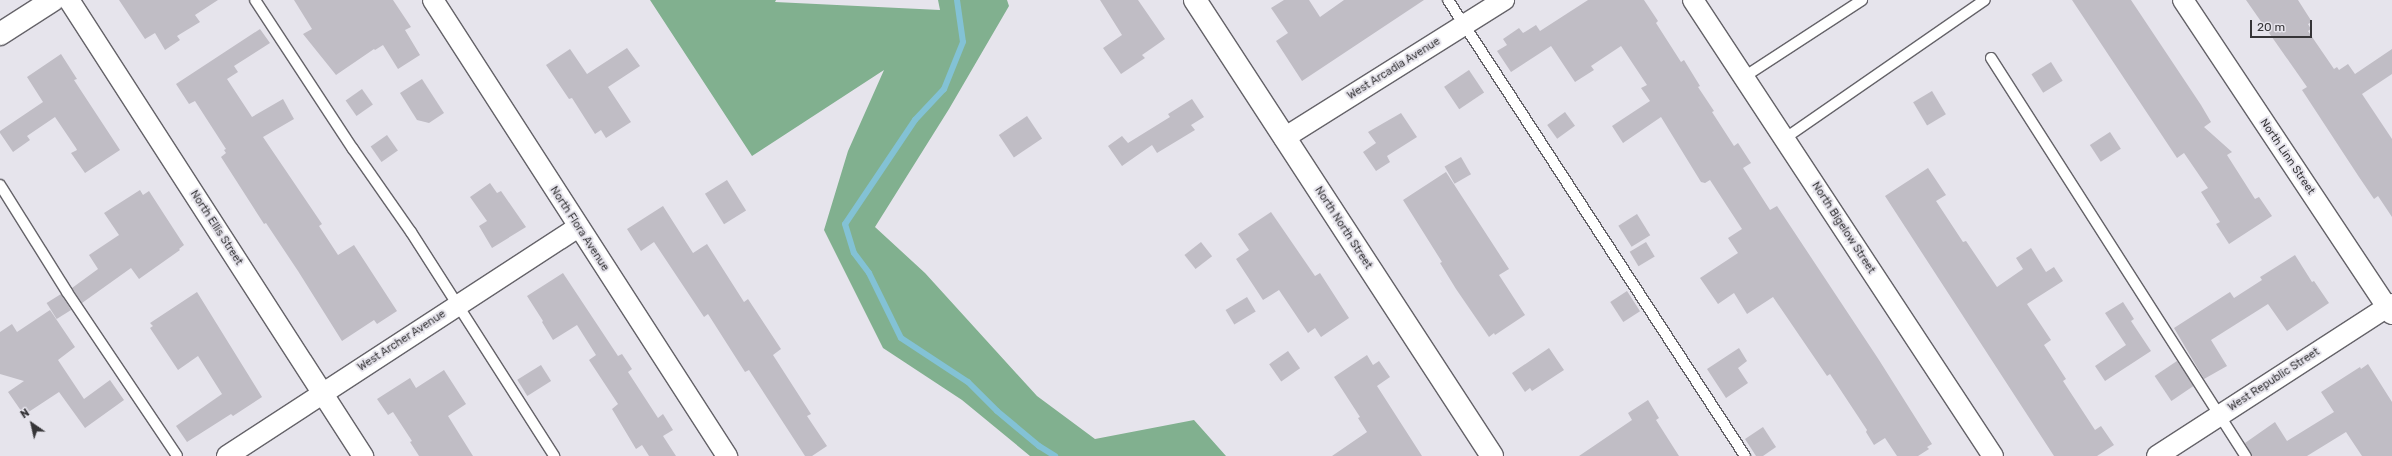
<!DOCTYPE html>
<style>
body{margin:0}
#map{position:relative;width:2392px;height:456px;overflow:hidden;background:#e6e4ec;font-family:Rubik,sans-serif}
div>[style]{position:absolute}
[style*='--x']{left:calc(var(--x)*1px);top:calc(var(--y)*1px);width:calc(var(--w)*1px);rotate:calc(var(--a)*1deg)}
.forest>*{inset:0;background:#81b08f}
.stream>*{height:6px;margin:-3px;padding:0 3px;transform-origin:3px;border-radius:3px;background:#83c2d5}
.building>*{inset:0;background:#c0bdc5;transform-origin:0 0}
.roads{filter:drop-shadow(1px 0 #656369) drop-shadow(-1px 0 #656369) drop-shadow(0 1px #656369) drop-shadow(0 -1px #656369)}
.service>*{height:10px;margin:-5px;padding:0 5px;transform-origin:5px;border-radius:5px;background:#fff}
.minor>*{height:20px;margin:-10px;padding:0 10px;transform-origin:10px;border-radius:10px;background:#fff}
.tertiary>*{height:22px;margin:-11px;padding:0 11px;transform-origin:11px;border-radius:11px;background:#fff}
span{translate:-50% -50%;white-space:nowrap;text-align:center;line-height:1.15;-webkit-text-stroke:4px #e6e4ec;paint-order:stroke}
.street-label{font-size:11px;color:#363538}
.north{position:absolute;left:12px;top:404px;width:40px;height:40px;-webkit-text-stroke:3px #e6e4ec;paint-order:stroke;rotate:326deg;font-size:11px;font-weight:700;line-height:16px;text-align:center;color:#363538}
.north::after{content:'';display:block;margin:auto;width:14px;height:18px;background:#363538;clip-path:polygon(50% 0,100% 100%,50% 72%,0 100%)}
.scale{position:absolute;left:2250px;top:20px;width:62px;height:18px;box-sizing:border-box;border:2px solid #363538;border-top:0;padding-left:5px;font-size:12px;line-height:14px;white-space:nowrap;color:#363538;-webkit-text-stroke:3px #e6e4ec;paint-order:stroke}
</style>
<div id="map">
<div class="forest">
<div style="clip-path:polygon(650px 0,776px 0,775px 2px,940px 10px,938px 0,1007px 0,1009px 6px,949px 109px,875px 227px,925px 273px,1037px 396px,1095px 439px,1194px 420px,1226px 456px,1030px 456px,962px 400px,883px 348px,824px 230px,848px 151px,884px 70px,752px 156px)"></div>
</div>
<div class="stream">
<div style="--x:957;--y:0;--w:42;--a:81.9"></div>
<div style="--x:963;--y:42;--w:51;--a:112"></div>
<div style="--x:944;--y:89;--w:42;--a:133.1"></div>
<div style="--x:915;--y:120;--w:125;--a:123.9"></div>
<div style="--x:845;--y:224;--w:30;--a:73"></div>
<div style="--x:854;--y:253;--w:25;--a:53"></div>
<div style="--x:869;--y:273;--w:72;--a:63.8"></div>
<div style="--x:901;--y:338;--w:80;--a:33.3"></div>
<div style="--x:968;--y:382;--w:41;--a:45"></div>
<div style="--x:997;--y:411;--w:55;--a:39.8"></div>
<div style="--x:1039;--y:446;--w:19;--a:32"></div>
</div>
<div class="building">
<div style="clip-path:polygon(119px 0,218px 0,195px 15px,200px 22px,177px 36px,180px 40px,165px 50px,155px 33px,145px 39px)"></div>
<div style="clip-path:polygon(294px 0,393px 0,411px 27px,405px 30px,420px 55px,398px 69px,383px 45px,375px 50px,374px 49px,336px 75px,303px 34px,312px 29px)"></div>
<div style="clip-path:polygon(1100px 0,1138px 0,1165px 39px,1142px 55px,1145px 58px,1121px 74px,1103px 48px,1122px 35px)"></div>
<div style="clip-path:polygon(1284px 0,1309px 0,1320px 17px,1344px 0,1424px 0,1302px 81px,1276px 41px,1288px 33px,1271px 8px)"></div>
<div style="clip-path:polygon(1588px 0,1644px 0,1658px 21px,1656px 23px,1681px 62px,1684px 60px,1700px 86px,1698px 87px,1714px 111px,1712px 112px,1734px 146px,1738px 143px,1751px 163px,1743px 168px,1770px 210px,1777px 206px,1879px 360px,1932px 444px,1927px 447px,1929px 449px,1918px 456px,1897px 456px,1885px 438px,1874px 445px,1866px 432px,1867px 430px,1830px 374px,1827px 376px,1773px 297px,1747px 314px,1734px 293px,1718px 304px,1700px 278px,1738px 253px,1728px 238px,1742px 229px,1710px 180px,1705px 183px,1701px 182px,1661px 117px,1623px 143px,1612px 126px,1650px 101px,1641px 88px,1647px 85px,1621px 46px,1591px 66px,1594px 70px,1575px 82px,1551px 46px,1511px 72px,1497px 51px,1507px 45px,1503px 39px,1519px 28px,1523px 33px,1536px 25px,1540px 31px)"></div>
<div style="clip-path:polygon(2072px 0,2131px 0,2201px 105px,2211px 122px,2204px 127px,2232px 152px,2227px 155px,2255px 199px,2259px 197px,2272px 216px,2229px 244px,2216px 224px,2220px 222px,2201px 192px,2208px 188px,2184px 153px,2177px 158px)"></div>
<div style="clip-path:polygon(2246px 0,2298px 0,2312px 22px,2308px 24px,2311px 29px,2308px 31px,2334px 69px,2337px 67px,2339px 70px,2348px 64px,2355px 74px,2392px 49px,2392px 74px,2362px 94px,2392px 139px,2392px 217px,2378px 196px,2374px 199px,2359px 177px,2302px 90px,2307px 87px)"></div>
<div style="clip-path:polygon(260px 29px,270px 43px,234px 66px,238px 72px,227px 79px,252px 117px,283px 99px,294px 119px,263px 137px,322px 224px,319px 226px,338px 255px,354px 245px,397px 311px,377px 324px,374px 320px,342px 341px,298px 271px,266px 223px,264px 224px,221px 157px,226px 153px,224px 150px,226px 149px,195px 101px,189px 104px,176px 84px)"></div>
<div style="clip-path:polygon(627px 48px,640px 66px,608px 87px,631px 122px,606px 138px,601px 130px,595px 134px,572px 98px,569px 99px,546px 65px,570px 49px,587px 74px)"></div>
<div style="clip-path:polygon(61px 54px,77px 79px,74px 80px,120px 150px,85px 173px,71px 153px,77px 150px,76px 148px,55px 117px,27px 136px,30px 140px,13px 152px,0 133px,0 131px,43px 102px,27px 77px)"></div>
<div style="left:2051px;top:62px;width:22px;height:23px;rotate:58deg"></div>
<div style="left:1469px;top:70px;width:27px;height:30px;rotate:56deg"></div>
<div style="clip-path:polygon(422px 79px,444px 113px,429px 123px,417px 120px,400px 93px)"></div>
<div style="left:362px;top:89px;width:19px;height:20px;rotate:55deg"></div>
<div style="left:1932px;top:91px;width:27px;height:22px;rotate:59deg"></div>
<div style="clip-path:polygon(1192px 99px,1204px 117px,1191px 125px,1195px 130px,1157px 153px,1152px 145px,1122px 166px,1108px 146px,1122px 136px,1128px 143px,1170px 117px,1168px 114px)"></div>
<div style="left:1565px;top:112px;width:17px;height:22px;rotate:54deg"></div>
<div style="clip-path:polygon(1401px 113px,1417px 137px,1387px 156px,1390px 162px,1376px 171px,1363px 152px,1376px 143px,1368px 132px)"></div>
<div style="left:1027px;top:116px;width:27px;height:34px;rotate:56deg"></div>
<div style="left:2110px;top:132px;width:20px;height:24px;rotate:57deg"></div>
<div style="left:387px;top:135px;width:19px;height:20px;rotate:55deg"></div>
<div style="left:1461px;top:157px;width:20px;height:19px;rotate:60deg"></div>
<div style="clip-path:polygon(1928px 168px,1946px 195px,1936px 201px,1963px 242px,1966px 241px,1997px 287px,2023px 269px,2016px 258px,2031px 248px,2046px 272px,2054px 267px,2063px 281px,2027px 304px,2051px 340px,2044px 345px,2066px 379px,2063px 381px,2095px 430px,2101px 426px,2114px 445px,2097px 456px,2054px 456px,1885px 196px)"></div>
<div style="clip-path:polygon(1446px 172px,1509px 269px,1499px 275px,1525px 315px,1495px 335px,1494px 333px,1489px 337px,1456px 289px,1440px 263px,1442px 262px,1403px 200px)"></div>
<div style="left:727px;top:180px;width:36px;height:26px;rotate:58deg"></div>
<div style="clip-path:polygon(490px 183px,497px 193px,501px 191px,526px 227px,492px 248px,479px 226px,487px 221px,470px 197px)"></div>
<div style="clip-path:polygon(140px 190px,143px 195px,149px 191px,184px 245px,179px 249px,180px 250px,139px 279px,131px 268px,82px 303px,72px 288px,98px 269px,89px 255px,119px 235px,104px 213px)"></div>
<div style="clip-path:polygon(663px 206px,693px 253px,707px 244px,744px 302px,748px 299px,781px 349px,773px 355px,811px 414px,807px 416px,827px 446px,812px 456px,805px 456px,749px 370px,745px 372px,708px 314px,704px 317px,654px 242px,641px 251px,627px 229px)"></div>
<div style="clip-path:polygon(1271px 212px,1315px 276px,1320px 273px,1349px 318px,1321px 337px,1315px 328px,1308px 333px,1279px 290px,1263px 300px,1236px 259px,1249px 250px,1238px 234px)"></div>
<div style="left:1637px;top:214px;width:25px;height:22px;rotate:58deg"></div>
<div style="left:1201px;top:242px;width:18px;height:21px;rotate:52deg"></div>
<div style="left:1646px;top:242px;width:17px;height:19px;rotate:59deg"></div>
<div style="clip-path:polygon(2295px 255px,2312px 282px,2314px 281px,2329px 303px,2287px 331px,2268px 304px,2211px 340px,2227px 366px,2204px 379px,2174px 328px,2230px 292px,2234px 298px,2262px 280px,2260px 277px)"></div>
<div style="clip-path:polygon(563px 273px,618px 356px,622px 354px,632px 369px,628px 372px,658px 418px,663px 414px,673px 430px,663px 436px,676px 456px,649px 456px,642px 445px,636px 449px,612px 409px,618px 404px,589px 360px,596px 355px,577px 325px,553px 340px,542px 322px,543px 321px,527px 296px)"></div>
<div style="left:1627px;top:291px;width:24px;height:20px;rotate:57deg"></div>
<div style="clip-path:polygon(197px 292px,262px 397px,233px 416px,231px 414px,187px 442px,176px 426px,222px 394px,198px 356px,178px 370px,150px 328px,153px 326px,150px 323px)"></div>
<div style="left:61px;top:294px;width:19px;height:17px;rotate:58deg"></div>
<div style="left:1247px;top:297px;width:17px;height:25px;rotate:59deg"></div>
<div style="clip-path:polygon(2123px 302px,2134px 319px,2131px 321px,2151px 351px,2105px 381px,2095px 366px,2126px 345px,2105px 313px)"></div>
<div style="clip-path:polygon(50px 310px,75px 347px,58px 360px,84px 399px,110px 380px,124px 400px,85px 428px,59px 392px,24px 415px,8px 392px,24px 381px,0 374px,0 332px,12px 324px,17px 332px)"></div>
<div style="clip-path:polygon(1549px 348px,1564px 370px,1532px 391px,1530px 388px,1525px 392px,1512px 373px)"></div>
<div style="clip-path:polygon(1739px 348px,1747px 361px,1738px 368px,1748px 383px,1726px 398px,1707px 369px)"></div>
<div style="left:1288px;top:351px;width:21px;height:23px;rotate:55deg"></div>
<div style="clip-path:polygon(1367px 355px,1373px 365px,1379px 361px,1390px 377px,1377px 386px,1422px 456px,1332px 456px,1367px 432px,1358px 418px,1360px 417px,1334px 377px)"></div>
<div style="left:2177px;top:361px;width:30px;height:27px;rotate:56deg"></div>
<div style="clip-path:polygon(2368px 364px,2392px 402px,2392px 456px,2362px 456px,2346px 432px,2307px 456px,2252px 456px,2245px 443px,2275px 422px,2287px 441px,2334px 412px,2321px 392px,2360px 367px,2361px 369px)"></div>
<div style="left:541px;top:365px;width:19px;height:28px;rotate:58deg"></div>
<div style="clip-path:polygon(444px 370px,466px 404px,448px 416px,473px 456px,419px 456px,410px 442px,412px 441px,393px 412px,388px 415px,377px 399px,410px 378px,416px 388px)"></div>
<div style="clip-path:polygon(1648px 400px,1659px 418px,1656px 420px,1679px 456px,1579px 456px,1632px 420px,1628px 413px)"></div>
<div style="clip-path:polygon(1763px 427px,1776px 447px,1763px 456px,1756px 456px,1745px 439px)"></div>
</div>
<div class="roads">
<div class="service">
<div style="--x:255;--y:0;--w:178;--a:56.7"></div>
<div style="--x:353;--y:149;--w:101;--a:55.1"></div>
<div style="--x:411;--y:232;--w:266;--a:57.4"></div>
<div style="--x:1448;--y:0;--w:544;--a:56.92"></div>
<div style="--x:1991;--y:58;--w:473;--a:57.4"></div>
<div style="--x:1744;--y:77;--w:141;--a:-33.1"></div>
<div style="--x:1784;--y:139;--w:244;--a:-34.7"></div>
<div style="--x:0;--y:185;--w:126;--a:57.9"></div>
<div style="--x:67;--y:292;--w:197;--a:56.1"></div>
</div>
<div class="minor">
<div style="--x:69;--y:0;--w:543;--a:57.19"></div>
<div style="--x:433;--y:0;--w:543;--a:57.19"></div>
<div style="--x:1693;--y:0;--w:546;--a:56.66"></div>
<div style="--x:2183;--y:0;--w:377;--a:56.4"></div>
<div style="--x:1284;--y:138;--w:260;--a:-32.1"></div>
<div style="--x:227;--y:456;--w:419;--a:-33.1"></div>
<div style="--x:2157;--y:456;--w:280;--a:-32.9"></div>
</div>
<div class="tertiary">
<div style="--x:1195;--y:0;--w:544;--a:56.92"></div>
<div style="--x:0;--y:34;--w:63;--a:-32.7"></div>
</div>
</div>
<div class="street-label">
<span style="left:1394px;top:69px;rotate:-32deg">West Arcadia Avenue</span>
<span style="left:2287px;top:157px;rotate:56deg">North Linn Street</span>
<span style="left:216px;top:228px;rotate:57deg">North Ellis Street</span>
<span style="left:1343px;top:228px;rotate:57deg">North North Street</span>
<span style="left:1843px;top:228px;rotate:57deg">North Bigelow Street</span>
<span style="left:579px;top:229px;rotate:57deg">North Flora Avenue</span>
<span style="left:402px;top:341px;rotate:-33deg">West Archer Avenue</span>
<span style="left:2274px;top:380px;rotate:-33deg">West Republic Street</span>
</div>
<div class="north">N</div>
<div class="scale">20 m</div>
</div>
